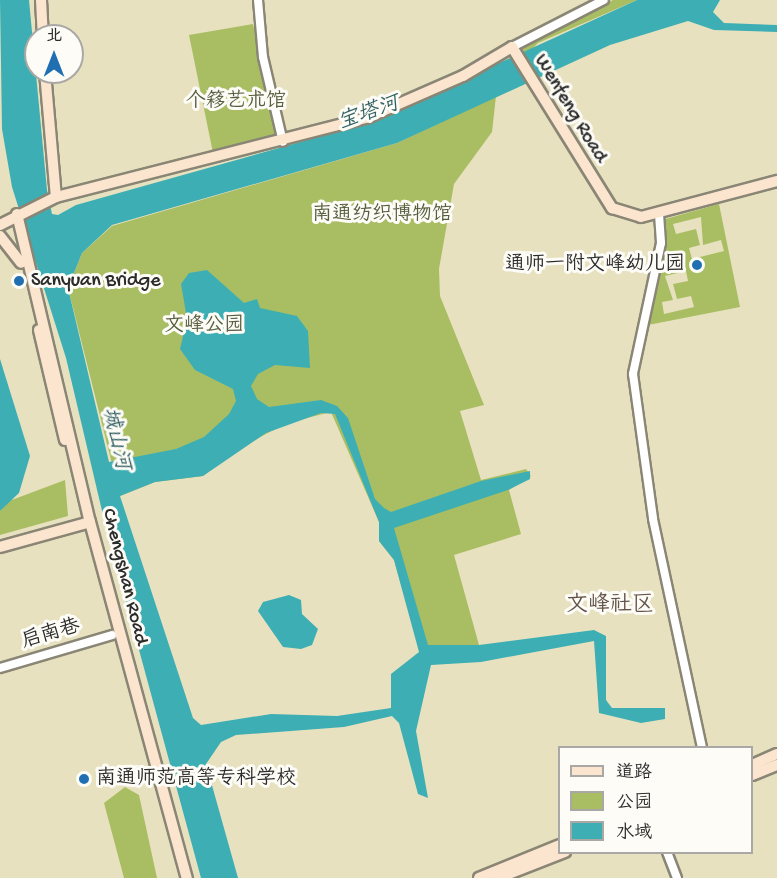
<!DOCTYPE html>
<meta charset="utf-8">
<style>
body{margin:0}
#map{position:relative;width:777px;height:878px;overflow:hidden;background:#e8e1bf;font-family:"Gochi Hand","LXGW WenKai TC",sans-serif}
div>[style]{position:absolute}
[style*='--x']{left:calc(var(--x)*1px);top:calc(var(--y)*1px);width:calc(var(--w)*1px);rotate:calc(var(--a)*1deg)}
.green>*{inset:0;background:#a9be63}
.water>*{inset:0;background:#3dafb4}
.roads{filter:drop-shadow(2px 0 #8a8675) drop-shadow(-2px 0 #8a8675) drop-shadow(0 2px #8a8675) drop-shadow(0 -2px #8a8675)}
.street>*{height:8px;margin:-4px;padding:0 4px;transform-origin:4px;border-radius:4px;background:#fff}
.secondary>*{height:10px;margin:-5px;padding:0 5px;transform-origin:5px;border-radius:5px;background:#fce5cf}
.dots>*{width:16px;height:16px;translate:-50% -50%;box-sizing:border-box;border:3px solid #fdfcf7;border-radius:50%}
span{translate:-50% -50%;white-space:nowrap;text-align:center;line-height:1.15;-webkit-text-stroke:6px #fdfcf7;paint-order:stroke}
.park-label{font-size:20px;color:#575e3f}
.street-label{font-size:20px;color:#2b2b2b}
.poi-label{font-size:20px;color:#2b2b2b}
.right{translate:-100% -50%;text-align:right}
.left{translate:0 -50%;text-align:left}
.water-label{font-size:21px;color:#326062;font-style:italic}
.quarter-label{font-size:22px;color:#655449}
.legend{position:absolute;left:558px;top:746px;width:195px;height:108px;box-sizing:border-box;background:#fdfcf7;border:2px solid #a9a8a5;margin:0;padding:8px 10px;list-style:none;font-size:18px;color:#2b2b2b}
.legend li{display:flex;align-items:center;gap:12px;height:30px}
.legend b{width:30px;border:2px solid #a9a8a5}
.north{position:absolute;left:24px;top:24px;width:60px;height:60px;box-sizing:border-box;background:#fdfcf7;border:2px solid #a9a8a5;border-radius:50%;rotate:0deg;font-size:16px;font-weight:700;line-height:24px;text-align:center;color:#2b2b2b}
.north::after{content:'';display:block;margin:auto;width:21px;height:27px;background:#1f6fb2;clip-path:polygon(50% 0,100% 100%,50% 72%,0 100%)}
</style>
<div id="map">
<div class="green">
<div style="clip-path:polygon(613px 0,637px 0,538px 43px,526px 55px,522px 48px,536px 38px)"></div>
<div style="clip-path:polygon(253px 24px,277px 135px,274px 141px,213px 153px,189px 35px)"></div>
<div style="clip-path:polygon(496px 96px,492px 132px,454px 184px,439px 269px,440px 296px,484px 405px,460px 411px,481px 480px,526px 469px,531px 476px,509px 490px,521px 534px,454px 555px,479px 645px,420px 652px,394px 560px,379px 541px,379px 522px,331px 412px,287px 423px,237px 449px,203px 476px,155px 482px,120px 496px,68px 288px,82px 253px,112px 226px,397px 143px)"></div>
<div style="clip-path:polygon(evenodd,719px 204px,740px 307px,648px 325px,662px 220px,719px 204px,701px 217px,703px 245px,721px 240px,724px 251px,692px 259px,689px 248px,700px 245px,696px 229px,676px 234px,673px 224px,701px 217px,719px 204px,686px 271px,688px 281px,673px 284px,677px 299px,691px 296px,694px 307px,664px 314px,662px 302px,673px 300px,665px 276px,686px 271px)"></div>
<div style="clip-path:polygon(65px 480px,68px 516px,0 535px,0 511px,9px 501px)"></div>
<div style="clip-path:polygon(125px 787px,139px 795px,157px 878px,124px 878px,104px 803px)"></div>
</div>
<div class="water">
<div style="clip-path:polygon(evenodd,0 0,29px 0,47px 190px,52px 214px,58px 215px,76px 205px,368px 123px,637px 0,720px 0,713px 12px,724px 23px,777px 25px,777px 32px,714px 30px,688px 21px,610px 45px,397px 143px,112px 225px,82px 253px,68px 288px,109px 462px,176px 449px,204px 437px,229px 414px,236px 401px,233px 389px,195px 370px,180px 349px,187px 319px,181px 284px,189px 273px,207px 270px,244px 303px,257px 299px,260px 308px,297px 316px,308px 331px,310px 368px,275px 365px,258px 374px,251px 386px,257px 399px,269px 407px,321px 400px,337px 406px,348px 418px,375px 499px,384px 508px,391px 512px,481px 481px,530px 471px,530px 479px,508px 490px,394px 528px,428px 645px,479px 645px,594px 630px,606px 636px,606px 700px,612px 708px,665px 708px,665px 719px,641px 723px,599px 713px,594px 641px,481px 662px,431px 665px,416px 731px,428px 798px,418px 794px,399px 723px,392px 716px,344px 727px,236px 735px,221px 742px,206px 764px,238px 878px,201px 878px,107px 532px,66px 358px,12px 187px,2px 129px,0 0,321px 413px,335px 414px,379px 522px,379px 541px,394px 560px,419px 652px,391px 674px,391px 708px,337px 716px,271px 714px,201px 725px,193px 718px,120px 496px,155px 482px,203px 476px,266px 433px,321px 413px)"></div>
<div style="clip-path:polygon(0 359px,30px 456px,19px 493px,0 511px)"></div>
<div style="clip-path:polygon(289px 595px,301px 600px,302px 614px,318px 629px,312px 645px,301px 649px,283px 647px,258px 611px,263px 602px)"></div>
</div>
<div class="roads">
<div class="street">
<div style="--x:258;--y:0;--w:57;--a:85"></div>
<div style="--x:263;--y:57;--w:87;--a:76.8"></div>
<div style="--x:512;--y:47;--w:103;--a:-27.1"></div>
<div style="--x:659;--y:214;--w:29;--a:86"></div>
<div style="--x:661;--y:243;--w:134;--a:102.1"></div>
<div style="--x:633;--y:374;--w:146;--a:82.1"></div>
<div style="--x:653;--y:519;--w:234;--a:77.9"></div>
<div style="--x:0;--y:668;--w:117;--a:-16.4"></div>
<div style="--x:667;--y:852;--w:28;--a:69"></div>
</div>
<div class="secondary">
<div style="--x:41;--y:0;--w:36;--a:87"></div>
<div style="--x:45;--y:72;--w:125;--a:85"></div>
<div style="--x:17;--y:214;--w:317;--a:76.7"></div>
<div style="--x:90;--y:522;--w:369;--a:74.8"></div>
<div style="--x:0;--y:225;--w:63;--a:-26.6"></div>
<div style="--x:56;--y:197;--w:323;--a:-14.3"></div>
<div style="--x:369;--y:117;--w:103;--a:-23.6"></div>
<div style="--x:463;--y:76;--w:57;--a:-30.6"></div>
<div style="--x:512;--y:47;--w:190;--a:58.2"></div>
<div style="--x:612;--y:208;--w:30;--a:17"></div>
<div style="--x:641;--y:217;--w:141;--a:-14.8"></div>
<div style="--x:0;--y:236;--w:34;--a:52"></div>
<div style="--x:39;--y:330;--w:113;--a:76.7"></div>
<div style="--x:0;--y:547;--w:93;--a:-15.5"></div>
<div style="--x:752;--y:765;--w:27;--a:-24"></div>
<div style="--x:752;--y:775;--w:27;--a:-22"></div>
<div style="--x:479;--y:878;--w:87;--a:-22.2"></div>
<div style="--x:498;--y:878;--w:72;--a:-21.2"></div>
</div>
</div>
<div class="dots">
<div style="left:697px;top:265px;background:#1f6fb2"></div>
<div style="left:19px;top:281px;background:#1f6fb2"></div>
<div style="left:84px;top:779px;background:#1f6fb2"></div>
</div>
<div class="park-label">
<span style="left:236px;top:102px">个簃艺术馆</span>
<span style="left:382px;top:215px">南通纺织博物馆</span>
<span style="left:204px;top:326px">文峰公园</span>
</div>
<div class="street-label">
<span style="left:570px;top:109px;rotate:59deg">Wenfeng Road</span>
<span style="left:124px;top:577px;rotate:76deg">Chengshan Road</span>
<span style="left:51px;top:635px;rotate:-16deg">启南巷</span>
</div>
<div class="poi-label">
<span class="right" style="left:685px;top:265px">通师一附文峰幼儿园</span>
<span class="left" style="left:31px;top:281px">Sanyuan Bridge</span>
<span class="left" style="left:96px;top:779px">南通师范高等专科学校</span>
</div>
<div class="water-label">
<span style="left:369px;top:115px;rotate:-19deg">宝塔河</span>
<span style="left:114px;top:439px;rotate:77deg">城山河</span>
</div>
<div class="quarter-label">
<span style="left:610px;top:607px">文峰社区</span>
</div>
<ul class="legend">
<li><b style="height:8px;background:#fce5cf"></b>道路</li>
<li><b style="height:16px;background:#a9be63"></b>公园</li>
<li><b style="height:16px;background:#3dafb4"></b>水域</li>
</ul>
<div class="north">北</div>
</div>
